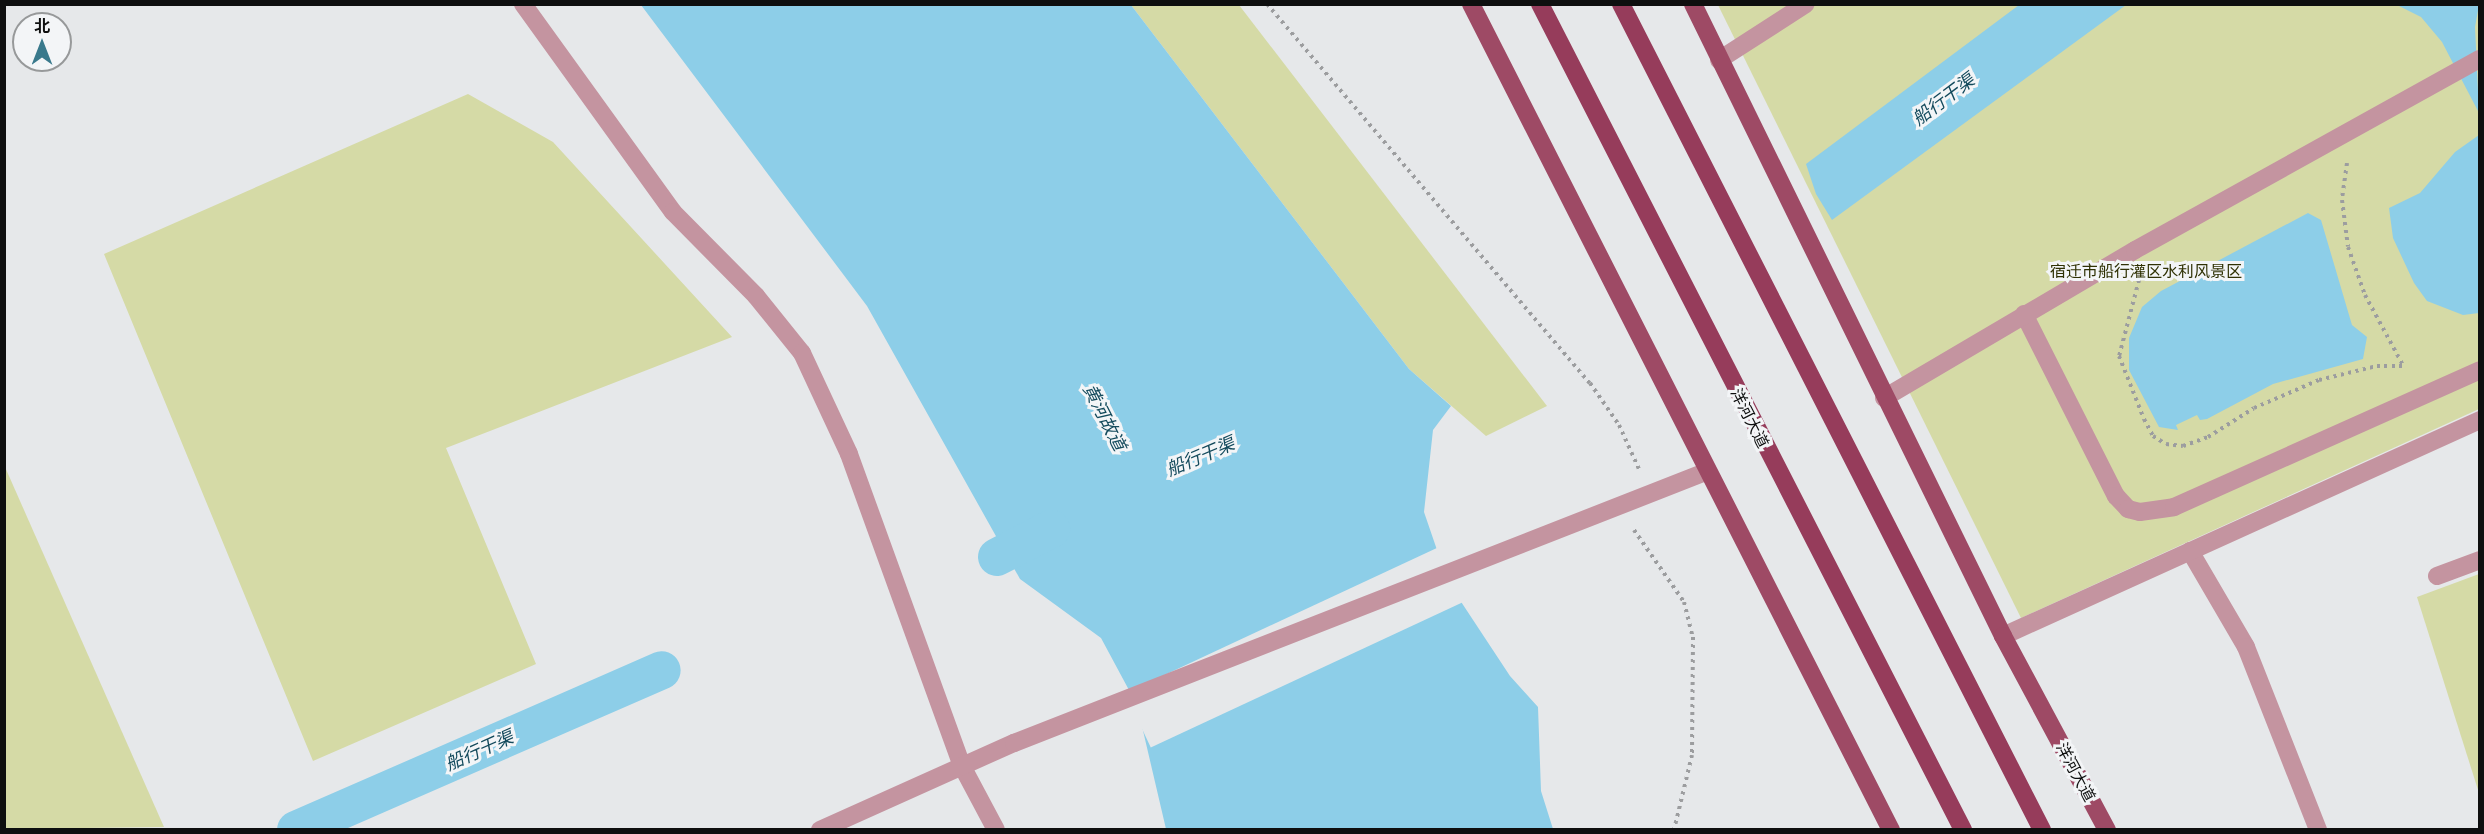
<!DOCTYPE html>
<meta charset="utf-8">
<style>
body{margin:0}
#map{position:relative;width:2484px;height:834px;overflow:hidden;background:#e6e8ea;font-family:"Open Sans","Noto Sans SC",sans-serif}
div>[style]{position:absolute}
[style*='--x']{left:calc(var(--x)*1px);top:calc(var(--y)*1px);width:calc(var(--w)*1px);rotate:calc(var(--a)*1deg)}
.green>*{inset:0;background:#d5daa6}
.water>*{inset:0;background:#8dcee8}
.pier>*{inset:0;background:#e6e8ea;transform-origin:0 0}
.canal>*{height:38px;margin:-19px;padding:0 19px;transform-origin:19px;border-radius:19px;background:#8dcee8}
.path>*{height:4px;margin-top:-2px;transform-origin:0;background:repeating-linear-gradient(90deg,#9c9d9f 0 3px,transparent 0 7.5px)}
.service>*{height:18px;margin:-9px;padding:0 9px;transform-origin:9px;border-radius:9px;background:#c494a0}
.minor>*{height:18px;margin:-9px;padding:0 9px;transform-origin:9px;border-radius:9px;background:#c494a0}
.primary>*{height:18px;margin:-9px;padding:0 9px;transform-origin:9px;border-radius:9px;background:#9e4a65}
.trunk>*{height:18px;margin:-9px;padding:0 9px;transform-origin:9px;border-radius:9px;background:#963c5b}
span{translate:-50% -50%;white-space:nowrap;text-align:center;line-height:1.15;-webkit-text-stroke:6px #f3f5f7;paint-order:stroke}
.park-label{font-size:16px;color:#2f3104}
.street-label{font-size:16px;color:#0e0f0f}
.water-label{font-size:18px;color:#134a5c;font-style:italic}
.frame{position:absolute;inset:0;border:6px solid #0e0f0f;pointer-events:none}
.north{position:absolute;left:12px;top:12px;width:60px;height:60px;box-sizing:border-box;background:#f3f5f7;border:2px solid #97999a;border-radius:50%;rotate:0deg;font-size:16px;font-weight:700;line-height:24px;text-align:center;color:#0e0f0f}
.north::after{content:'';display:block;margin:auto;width:21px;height:27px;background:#39798c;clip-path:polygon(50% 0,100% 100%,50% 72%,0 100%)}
</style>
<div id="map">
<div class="green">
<div style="clip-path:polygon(1131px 5px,1239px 5px,1547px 406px,1486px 436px,1409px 369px)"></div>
<div style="clip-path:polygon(1718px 5px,2479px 5px,2479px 409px,2021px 618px)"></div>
<div style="clip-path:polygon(468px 94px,553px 142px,732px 337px,446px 448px,536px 664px,313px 761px,104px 254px)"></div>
<div style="clip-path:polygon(5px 467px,164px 827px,5px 829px)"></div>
<div style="clip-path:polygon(2479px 574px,2480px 574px,2479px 793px,2417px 597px)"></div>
</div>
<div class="water">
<div style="clip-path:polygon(641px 5px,1131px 5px,1409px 369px,1451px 406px,1433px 430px,1424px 512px,1448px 582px,1510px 676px,1538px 707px,1541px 791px,1553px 829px,1166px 829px,1137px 705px,1101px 638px,1020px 579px,867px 306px)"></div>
<div style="clip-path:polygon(2019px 5px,2126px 5px,1832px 220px,1816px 194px,1806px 164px)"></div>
<div style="clip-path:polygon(2397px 5px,2479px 5px,2475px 27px,2479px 113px,2442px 42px,2421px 17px)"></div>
<div style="clip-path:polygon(2479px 135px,2479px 313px,2463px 315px,2427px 301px,2414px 283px,2393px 238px,2389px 208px,2420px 193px,2455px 152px)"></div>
<div style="clip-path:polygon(2308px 213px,2321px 220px,2352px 325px,2367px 337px,2363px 359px,2273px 384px,2207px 419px,2200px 420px,2197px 415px,2176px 425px,2178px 430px,2159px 427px,2129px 370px,2129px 338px,2142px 307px,2161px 291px)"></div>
</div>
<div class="pier">
<div style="left:1439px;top:547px;width:60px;height:346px;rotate:65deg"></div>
</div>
<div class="canal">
<div style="--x:997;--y:557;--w:61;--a:-27.4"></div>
<div style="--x:296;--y:830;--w:399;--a:-23.6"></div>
</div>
<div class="path">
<div style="--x:1267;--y:4;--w:498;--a:49.6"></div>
<div style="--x:1590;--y:383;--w:51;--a:55.4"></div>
<div style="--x:1619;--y:425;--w:48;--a:65.6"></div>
<div style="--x:2347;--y:163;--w:37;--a:98"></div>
<div style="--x:2342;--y:200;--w:47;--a:82.7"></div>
<div style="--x:2348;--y:247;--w:51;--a:70.5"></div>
<div style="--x:2365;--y:295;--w:82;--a:61.6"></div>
<div style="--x:2139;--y:280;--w:79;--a:104.7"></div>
<div style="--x:2119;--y:356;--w:68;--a:68.4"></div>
<div style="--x:2144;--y:419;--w:19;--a:62"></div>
<div style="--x:2153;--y:436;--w:15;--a:32"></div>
<div style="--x:2166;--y:444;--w:17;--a:7"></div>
<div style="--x:2183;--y:446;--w:27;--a:-20"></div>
<div style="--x:2208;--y:437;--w:54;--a:-32.2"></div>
<div style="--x:2254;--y:408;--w:71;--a:-23.3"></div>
<div style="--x:2319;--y:380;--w:60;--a:-13.6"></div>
<div style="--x:2377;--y:366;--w:27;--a:0"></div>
<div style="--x:1634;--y:530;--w:88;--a:55.2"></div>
<div style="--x:1684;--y:602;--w:36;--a:76"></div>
<div style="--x:1693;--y:637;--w:118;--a:90.5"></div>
<div style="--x:1692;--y:755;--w:77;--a:103.5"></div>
</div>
<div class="service">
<div style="--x:1719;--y:60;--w:103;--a:-32.8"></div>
<div style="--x:2024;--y:314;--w:204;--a:63.2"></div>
<div style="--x:2116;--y:496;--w:18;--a:47"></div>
<div style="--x:2128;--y:509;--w:12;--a:14"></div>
<div style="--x:2140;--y:512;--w:34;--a:-8"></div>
<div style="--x:2174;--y:507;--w:335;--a:-24.1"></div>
<div style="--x:1884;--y:398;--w:291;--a:-30.5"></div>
<div style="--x:2135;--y:250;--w:394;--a:-29"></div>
</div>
<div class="minor">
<div style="--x:523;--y:4;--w:256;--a:54.2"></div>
<div style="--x:673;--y:212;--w:118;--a:45.3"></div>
<div style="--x:756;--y:296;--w:73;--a:51.1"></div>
<div style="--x:802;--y:353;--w:111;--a:65"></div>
<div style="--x:849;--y:454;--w:332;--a:70.1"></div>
<div style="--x:962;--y:766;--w:72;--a:62"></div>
<div style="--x:2190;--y:551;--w:111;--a:59.7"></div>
<div style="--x:2246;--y:647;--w:197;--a:68.5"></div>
<div style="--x:2437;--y:576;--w:46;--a:-20.4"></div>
<div style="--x:2003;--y:636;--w:524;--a:-24.36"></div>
<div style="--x:820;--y:830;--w:213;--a:-24.2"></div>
<div style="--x:1014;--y:743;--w:745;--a:-21.4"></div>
</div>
<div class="primary">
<div style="--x:1471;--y:4;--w:927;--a:63.05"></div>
<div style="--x:1693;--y:4;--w:704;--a:63.87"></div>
<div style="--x:2003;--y:636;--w:220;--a:61.8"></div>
</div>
<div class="trunk">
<div style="--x:1540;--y:4;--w:928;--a:62.88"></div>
<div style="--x:1621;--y:4;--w:927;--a:62.99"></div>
</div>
<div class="park-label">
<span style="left:2146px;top:271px">宿迁市船行灌区水利风景区</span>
</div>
<div class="street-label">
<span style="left:1750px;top:418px;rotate:63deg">洋河大道</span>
<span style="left:2076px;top:772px;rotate:62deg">洋河大道</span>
</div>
<div class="water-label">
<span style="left:1943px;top:99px;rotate:-37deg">船行干渠</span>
<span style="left:1105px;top:417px;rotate:63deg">黄河故道</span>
<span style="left:1200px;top:456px;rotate:-23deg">船行干渠</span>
<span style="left:479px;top:750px;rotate:-24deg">船行干渠</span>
</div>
<div class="frame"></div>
<div class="north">北</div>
</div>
